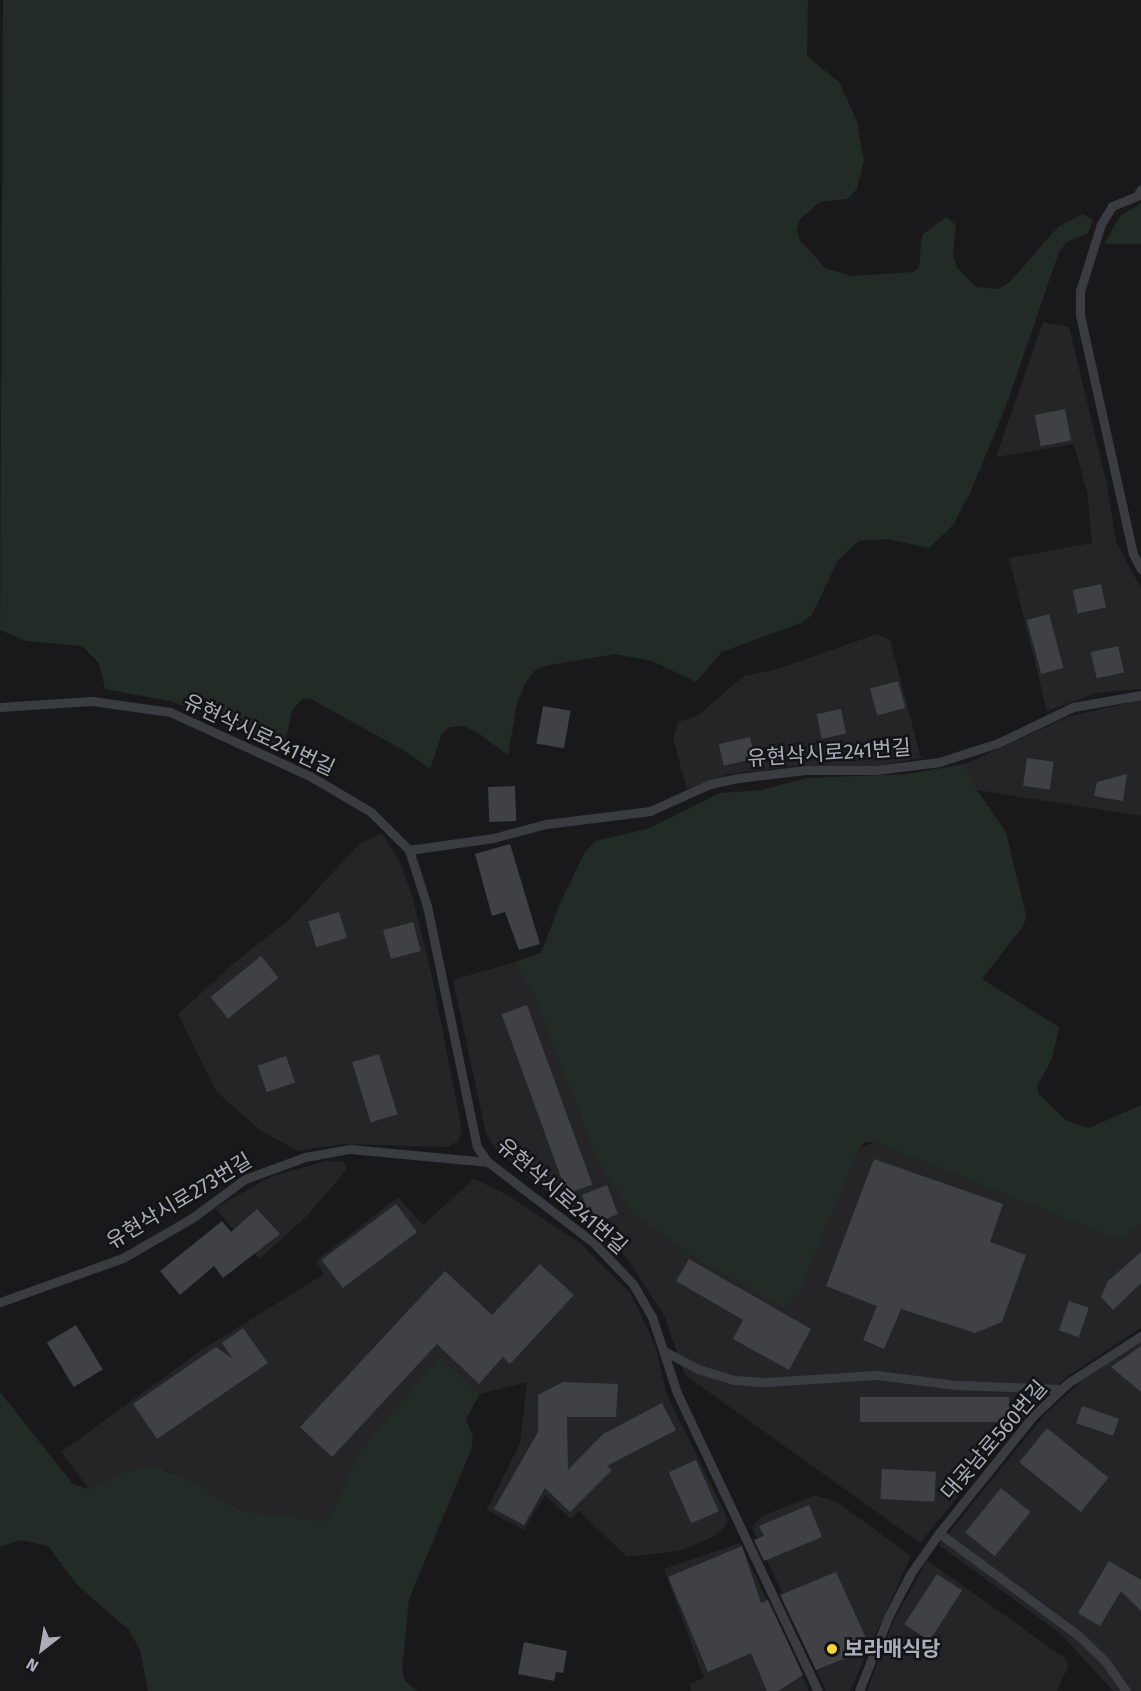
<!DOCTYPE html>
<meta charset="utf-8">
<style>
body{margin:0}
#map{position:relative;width:1141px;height:1691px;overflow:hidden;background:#19191b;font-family:"Fira Sans","Noto Sans KR",sans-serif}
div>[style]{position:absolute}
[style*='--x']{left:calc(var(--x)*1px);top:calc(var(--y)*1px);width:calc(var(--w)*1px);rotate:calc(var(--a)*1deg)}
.built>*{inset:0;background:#252528}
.green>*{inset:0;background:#222b25}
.building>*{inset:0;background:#404145;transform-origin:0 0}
.service>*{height:9px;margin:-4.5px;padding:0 4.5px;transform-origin:4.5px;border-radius:4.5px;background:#3b3c42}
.dots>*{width:16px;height:16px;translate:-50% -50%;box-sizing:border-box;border:3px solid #141416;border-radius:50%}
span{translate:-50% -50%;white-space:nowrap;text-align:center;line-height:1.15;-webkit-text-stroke:5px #141416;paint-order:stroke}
.street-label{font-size:21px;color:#abadbb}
.poi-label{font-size:21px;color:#abadbb;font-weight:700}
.left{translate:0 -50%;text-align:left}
.north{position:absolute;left:12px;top:1619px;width:60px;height:60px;-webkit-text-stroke:4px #141416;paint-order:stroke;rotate:211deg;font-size:16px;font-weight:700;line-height:24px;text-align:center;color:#abadbb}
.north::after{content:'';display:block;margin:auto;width:21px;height:27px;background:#abadbb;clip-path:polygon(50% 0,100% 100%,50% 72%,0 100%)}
</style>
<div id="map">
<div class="built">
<div style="clip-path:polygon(1043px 322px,1069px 327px,1107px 485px,1116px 542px,1141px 588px,1141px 689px,1096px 693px,1047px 711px,1009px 558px,1092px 543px,1087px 492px,1074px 444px,996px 457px)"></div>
<div style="clip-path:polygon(877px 634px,890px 640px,921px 758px,876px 766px,795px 766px,729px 774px,687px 789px,673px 739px,678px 722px,697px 716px,744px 676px,774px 670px)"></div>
<div style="clip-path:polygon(1141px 700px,1141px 816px,977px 790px,965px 764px,1070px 716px)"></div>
<div style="clip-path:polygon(382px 833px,401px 864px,413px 899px,432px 976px,462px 1131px,458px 1141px,448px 1147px,342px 1144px,298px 1151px,261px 1131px,216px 1091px,178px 1014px,233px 964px,290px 919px,359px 844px)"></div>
<div style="clip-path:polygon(514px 962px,534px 996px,598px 1163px,630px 1211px,786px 1309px,799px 1295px,859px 1149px,873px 1142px,1103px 1234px,1128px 1234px,1141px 1224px,1141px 1328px,1068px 1376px,1028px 1411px,920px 1543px,685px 1375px,664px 1315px,625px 1256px,595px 1225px,541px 1187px,494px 1147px,486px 1133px,453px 980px)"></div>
<div style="clip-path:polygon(327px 1161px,344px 1162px,347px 1169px,306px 1217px,259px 1259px,215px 1208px,272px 1176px)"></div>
<div style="clip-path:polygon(474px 1179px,506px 1194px,581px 1244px,631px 1294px,655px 1345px,667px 1395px,727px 1517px,726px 1525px,715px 1536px,679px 1551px,627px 1557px,579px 1511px,571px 1519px,545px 1495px,524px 1530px,487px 1510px,520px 1443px,527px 1382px,480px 1394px,440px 1358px,358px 1453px,331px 1516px,324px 1521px,244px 1511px,167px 1470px,122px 1473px,89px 1489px,61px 1452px,203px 1349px,324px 1274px,316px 1261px,398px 1197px,423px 1225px)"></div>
<div style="clip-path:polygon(1141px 1342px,1141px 1691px,1113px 1691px,1061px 1634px,939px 1545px,1046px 1413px,1084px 1379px)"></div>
<div style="clip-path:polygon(815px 1495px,837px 1502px,911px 1556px,850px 1691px,826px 1691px,752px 1527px,762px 1516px)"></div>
<div style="clip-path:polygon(740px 1543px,809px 1691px,691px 1691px,689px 1684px,704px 1678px,664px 1569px)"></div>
<div style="clip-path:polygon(927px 1560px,1066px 1659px,1068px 1667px,1057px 1691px,867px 1691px,893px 1622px)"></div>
</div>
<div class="green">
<div style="clip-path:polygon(3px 0,808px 0,807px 56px,839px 82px,857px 121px,864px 161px,857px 189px,847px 199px,820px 202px,800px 219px,797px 230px,800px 240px,825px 268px,852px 276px,913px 272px,919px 267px,922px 235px,946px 217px,956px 225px,953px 255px,957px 268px,976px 287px,998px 289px,1010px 282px,1058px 227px,1083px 214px,1093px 220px,1088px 233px,1067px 242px,1059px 252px,1006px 406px,971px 491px,953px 525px,929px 548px,887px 539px,859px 541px,838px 560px,812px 615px,801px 623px,722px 652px,696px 682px,652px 661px,615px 654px,545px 666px,534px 671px,524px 686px,517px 704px,508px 755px,478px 733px,464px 726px,450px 727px,442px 733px,430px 769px,405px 751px,309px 698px,301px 700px,292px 711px,283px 752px,217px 718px,170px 701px,105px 689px,99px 663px,82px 646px,26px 641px,0 630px)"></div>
<div style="clip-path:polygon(1141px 203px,1141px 244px,1104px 244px,1120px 216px)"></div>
<div style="clip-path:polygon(965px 764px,977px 790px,1006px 832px,1026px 915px,1024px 925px,982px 979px,1059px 1027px,1052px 1059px,1037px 1086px,1039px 1094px,1067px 1121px,1089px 1128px,1141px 1105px,1141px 1224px,1128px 1234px,1103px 1234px,873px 1142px,865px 1142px,859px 1149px,799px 1295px,786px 1309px,704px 1264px,630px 1211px,598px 1163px,534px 996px,514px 962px,541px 953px,561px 901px,585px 852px,595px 841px,647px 829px,720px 793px,762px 790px,806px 778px,907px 774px)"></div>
<div style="clip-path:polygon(440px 1357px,480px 1394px,466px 1419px,473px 1436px,471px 1450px,409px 1599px,402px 1670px,405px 1681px,417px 1691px,148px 1691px,140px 1650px,129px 1630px,77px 1585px,48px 1546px,20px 1540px,0 1547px,0 1392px,73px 1484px,89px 1489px,122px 1473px,154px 1466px,184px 1478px,243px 1511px,324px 1521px,331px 1516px,358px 1453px)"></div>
</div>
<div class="building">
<div style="left:1065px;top:409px;width:32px;height:31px;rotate:79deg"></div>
<div style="left:1101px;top:584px;width:24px;height:29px;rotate:78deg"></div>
<div style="left:1049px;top:614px;width:56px;height:23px;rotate:75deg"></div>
<div style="left:1118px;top:646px;width:27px;height:28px;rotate:77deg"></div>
<div style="left:898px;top:681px;width:28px;height:29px;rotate:75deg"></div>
<div style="left:543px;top:706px;width:28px;height:38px;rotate:10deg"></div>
<div style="left:841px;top:709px;width:25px;height:25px;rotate:78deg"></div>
<div style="left:750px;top:737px;width:22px;height:32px;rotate:77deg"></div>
<div style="left:1027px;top:758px;width:27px;height:28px;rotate:8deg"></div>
<div style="clip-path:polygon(1127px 774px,1123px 801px,1094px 796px,1097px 782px)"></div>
<div style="left:515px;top:786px;width:35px;height:27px;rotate:88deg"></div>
<div style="clip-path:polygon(510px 844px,540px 944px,519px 950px,505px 912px,492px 916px,475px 854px)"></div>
<div style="left:339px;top:912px;width:27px;height:32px;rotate:73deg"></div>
<div style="left:413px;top:922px;width:30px;height:31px;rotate:75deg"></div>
<div style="left:261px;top:956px;width:28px;height:65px;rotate:51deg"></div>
<div style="left:527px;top:1005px;width:191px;height:27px;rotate:70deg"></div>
<div style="left:379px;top:1054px;width:63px;height:28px;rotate:73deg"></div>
<div style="left:286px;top:1056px;width:28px;height:30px;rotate:71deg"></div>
<div style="clip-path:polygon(874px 1159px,1003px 1204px,990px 1242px,1026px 1255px,1002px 1322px,975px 1333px,901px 1309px,884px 1349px,863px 1340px,877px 1306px,826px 1286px)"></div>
<div style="clip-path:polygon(607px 1185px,618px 1214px,601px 1221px,589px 1214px,582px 1195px)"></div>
<div style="left:396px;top:1204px;width:35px;height:93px;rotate:53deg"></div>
<div style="clip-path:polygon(257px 1209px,280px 1234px,223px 1278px,214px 1266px,180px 1295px,160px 1271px,222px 1221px,231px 1232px)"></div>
<div style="clip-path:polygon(1141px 1252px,1141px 1283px,1113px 1310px,1101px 1297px,1108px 1281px)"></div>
<div style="clip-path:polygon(689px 1259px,811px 1329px,789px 1370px,733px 1339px,743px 1320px,676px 1281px)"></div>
<div style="clip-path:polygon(540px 1264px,574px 1295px,510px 1364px,503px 1357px,479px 1384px,437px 1344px,332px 1457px,300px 1427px,445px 1271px,492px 1315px)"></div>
<div style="left:1069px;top:1301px;width:21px;height:31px;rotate:19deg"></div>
<div style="left:76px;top:1325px;width:52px;height:34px;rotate:59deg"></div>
<div style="clip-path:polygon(243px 1328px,268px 1363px,157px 1439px,133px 1404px,216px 1347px,233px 1359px,222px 1343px)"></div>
<div style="clip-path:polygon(1141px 1346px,1141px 1392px,1111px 1367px)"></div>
<div style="clip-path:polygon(563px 1382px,618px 1384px,616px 1417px,567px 1417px,568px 1470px,603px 1434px,662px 1403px,676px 1430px,607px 1466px,612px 1470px,570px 1512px,545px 1488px,524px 1525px,494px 1509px,538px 1432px,538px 1395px)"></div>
<div style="left:860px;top:1397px;width:149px;height:25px"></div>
<div style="left:1082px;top:1406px;width:39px;height:18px;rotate:19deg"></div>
<div style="left:1047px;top:1428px;width:79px;height:44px;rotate:39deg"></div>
<div style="left:696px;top:1460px;width:56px;height:30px;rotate:66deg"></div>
<div style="left:882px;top:1469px;width:54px;height:30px;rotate:3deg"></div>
<div style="left:1001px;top:1488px;width:38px;height:57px;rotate:39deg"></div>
<div style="clip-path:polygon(809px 1505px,822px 1537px,764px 1561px,754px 1540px,764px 1536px,759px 1526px)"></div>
<div style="clip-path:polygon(742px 1546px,761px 1603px,768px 1600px,803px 1675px,778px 1691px,767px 1691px,751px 1653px,708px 1672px,668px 1577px)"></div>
<div style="clip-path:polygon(1109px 1561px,1141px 1580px,1141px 1611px,1121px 1591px,1100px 1626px,1078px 1613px)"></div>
<div style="clip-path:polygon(836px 1572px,866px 1638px,849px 1645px,853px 1655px,816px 1670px,780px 1595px)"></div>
<div style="left:937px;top:1574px;width:30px;height:60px;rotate:33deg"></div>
<div style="clip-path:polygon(524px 1642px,567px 1651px,563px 1673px,556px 1672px,554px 1681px,518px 1674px)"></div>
</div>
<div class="service">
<div style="--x:1141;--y:189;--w:8;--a:120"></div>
<div style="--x:1137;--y:196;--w:27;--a:158"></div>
<div style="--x:1112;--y:206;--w:21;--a:121"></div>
<div style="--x:1101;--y:224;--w:70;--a:107.4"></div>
<div style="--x:1080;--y:291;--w:24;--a:90"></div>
<div style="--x:1080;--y:315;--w:245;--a:77.5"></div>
<div style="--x:1133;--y:554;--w:17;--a:62"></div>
<div style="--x:0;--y:707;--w:92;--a:-3.7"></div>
<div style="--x:92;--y:701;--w:79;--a:8"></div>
<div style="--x:170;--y:712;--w:154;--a:24.6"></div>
<div style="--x:310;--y:776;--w:71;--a:30.5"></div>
<div style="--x:371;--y:812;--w:54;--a:45"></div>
<div style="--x:409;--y:850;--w:59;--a:72.2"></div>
<div style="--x:427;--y:906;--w:246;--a:78.3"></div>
<div style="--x:477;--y:1147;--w:19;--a:54"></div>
<div style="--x:488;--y:1162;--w:133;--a:37.4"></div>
<div style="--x:594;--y:1243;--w:57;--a:46.4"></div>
<div style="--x:633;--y:1284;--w:38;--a:60"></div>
<div style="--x:652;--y:1317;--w:80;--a:71.8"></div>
<div style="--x:677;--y:1393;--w:330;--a:64.7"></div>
<div style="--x:409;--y:850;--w:85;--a:-8.1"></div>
<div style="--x:493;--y:838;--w:55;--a:-14.8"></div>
<div style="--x:546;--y:824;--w:105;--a:-7.1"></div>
<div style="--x:650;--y:811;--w:66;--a:-24.2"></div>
<div style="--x:710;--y:784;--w:29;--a:-12"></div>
<div style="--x:738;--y:778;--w:68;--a:-6.7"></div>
<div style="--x:806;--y:770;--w:70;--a:0"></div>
<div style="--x:876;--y:770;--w:64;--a:-7.2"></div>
<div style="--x:939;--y:762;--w:62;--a:-17.9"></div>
<div style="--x:998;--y:743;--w:83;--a:-25.6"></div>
<div style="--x:1073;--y:707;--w:69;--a:-10"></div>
<div style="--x:0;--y:1302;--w:131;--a:-19.7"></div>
<div style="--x:123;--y:1258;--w:80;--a:-30.1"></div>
<div style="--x:192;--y:1218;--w:66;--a:-36.3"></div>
<div style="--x:245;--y:1179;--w:64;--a:-20.1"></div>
<div style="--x:305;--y:1157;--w:46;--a:-10.1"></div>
<div style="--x:350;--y:1149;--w:139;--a:5.4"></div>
<div style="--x:664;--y:1351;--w:38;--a:28"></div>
<div style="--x:698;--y:1369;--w:38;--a:17"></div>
<div style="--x:734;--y:1380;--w:32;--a:4"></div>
<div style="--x:766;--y:1382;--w:111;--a:-3.6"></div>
<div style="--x:877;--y:1375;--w:80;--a:7.2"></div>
<div style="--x:956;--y:1385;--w:105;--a:2.2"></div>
<div style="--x:939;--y:1533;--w:150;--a:-51.2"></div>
<div style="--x:1033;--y:1416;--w:48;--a:-43.3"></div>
<div style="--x:1068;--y:1383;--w:87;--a:-32.8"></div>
<div style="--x:859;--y:1691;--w:82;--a:-68.5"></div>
<div style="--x:889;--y:1615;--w:47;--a:-62.4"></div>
<div style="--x:911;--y:1573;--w:49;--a:-55"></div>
<div style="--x:939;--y:1533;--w:172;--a:36.3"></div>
<div style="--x:1078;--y:1635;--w:37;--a:44"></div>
<div style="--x:1105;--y:1661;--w:37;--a:55"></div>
</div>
<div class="dots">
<div style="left:832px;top:1649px;background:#f9d532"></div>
</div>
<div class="street-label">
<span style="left:259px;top:735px;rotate:25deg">유현삭시로241번길</span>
<span style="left:829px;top:753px;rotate:-4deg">유현삭시로241번길</span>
<span style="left:562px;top:1196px;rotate:41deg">유현삭시로241번길</span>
<span style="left:179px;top:1201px;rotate:-31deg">유현삭시로273번길</span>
<span style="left:994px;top:1440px;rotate:-49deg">대곶남로560번길</span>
</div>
<div class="poi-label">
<span class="left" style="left:844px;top:1649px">보라매식당</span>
</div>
<div class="north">N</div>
</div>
